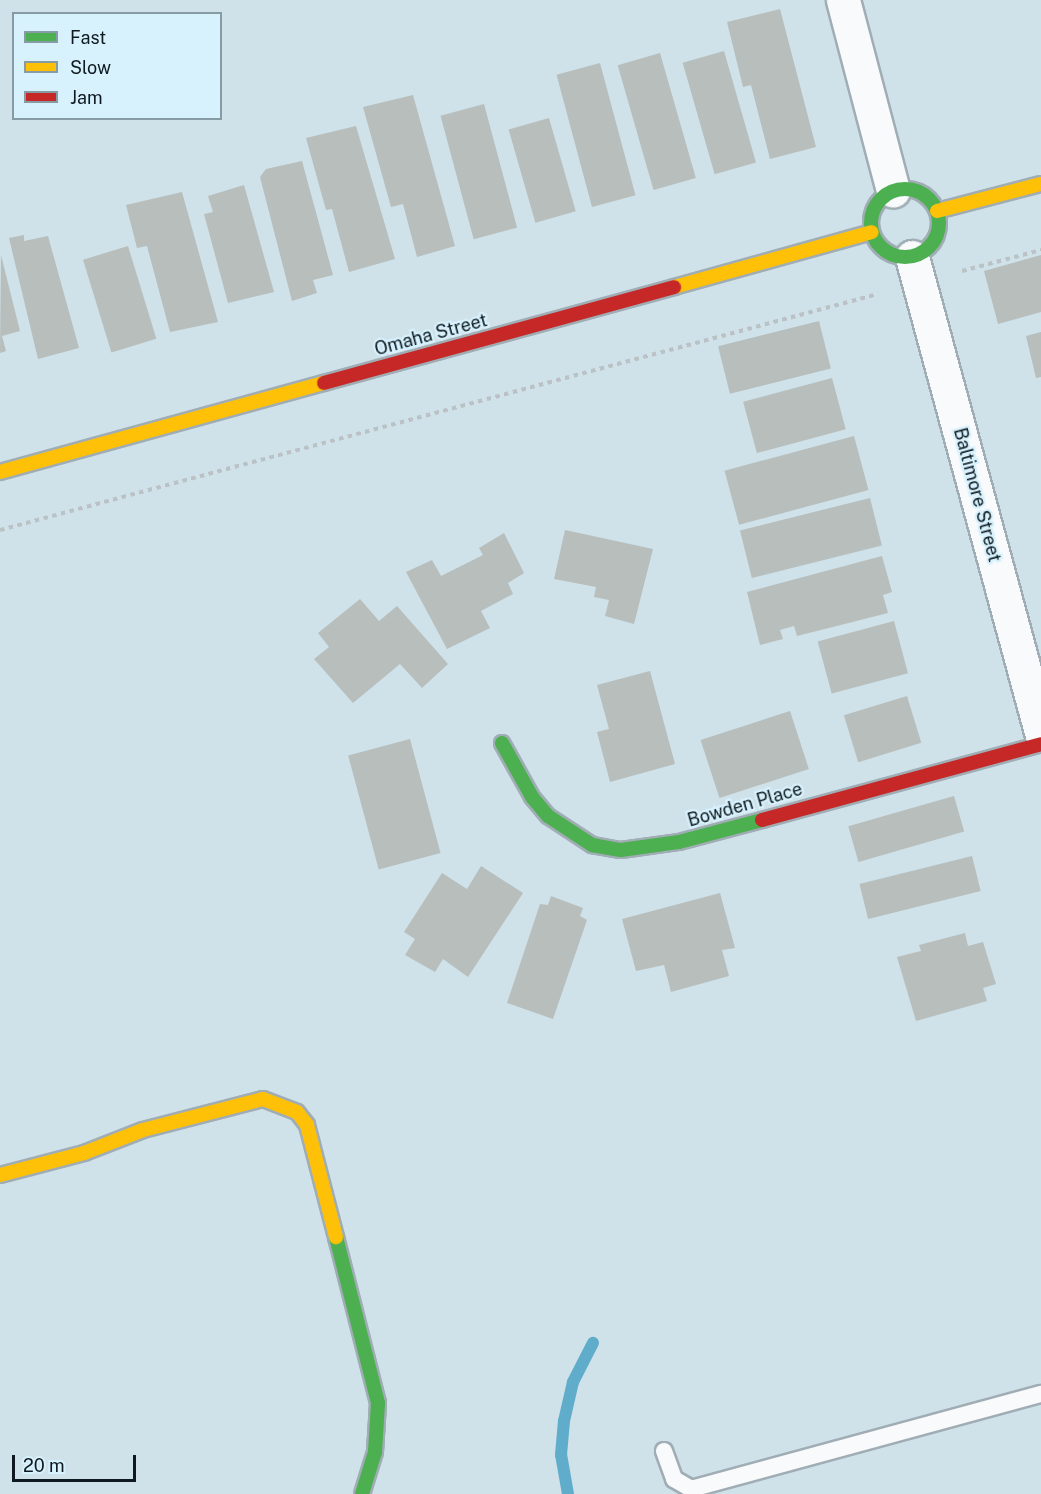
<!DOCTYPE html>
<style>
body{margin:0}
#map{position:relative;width:1041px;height:1494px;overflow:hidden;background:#cfe1e9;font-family:"Public Sans",sans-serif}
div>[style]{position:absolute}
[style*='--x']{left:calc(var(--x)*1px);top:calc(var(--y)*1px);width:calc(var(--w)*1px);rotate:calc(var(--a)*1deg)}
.stream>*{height:12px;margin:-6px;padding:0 6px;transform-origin:6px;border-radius:6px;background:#5fadcb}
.building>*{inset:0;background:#b7bebc;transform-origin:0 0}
.path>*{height:4px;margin-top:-2px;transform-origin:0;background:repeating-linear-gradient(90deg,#bbc2c5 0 4.5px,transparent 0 9px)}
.roads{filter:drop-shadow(2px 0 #a0adb4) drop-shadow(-2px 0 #a0adb4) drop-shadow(0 2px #a0adb4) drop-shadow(0 -2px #a0adb4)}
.lane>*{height:16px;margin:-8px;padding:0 8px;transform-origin:8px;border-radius:8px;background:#f8fafc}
.street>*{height:33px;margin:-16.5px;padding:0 16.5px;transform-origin:16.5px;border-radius:16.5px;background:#f8fafc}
.fast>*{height:14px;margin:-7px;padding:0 7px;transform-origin:7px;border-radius:7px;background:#4caf50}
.fast>.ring{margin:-7px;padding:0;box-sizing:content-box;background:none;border:14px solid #4caf50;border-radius:50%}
.slow>*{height:14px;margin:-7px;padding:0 7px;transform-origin:7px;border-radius:7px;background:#ffc107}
.jam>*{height:14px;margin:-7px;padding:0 7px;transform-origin:7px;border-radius:7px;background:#c62828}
span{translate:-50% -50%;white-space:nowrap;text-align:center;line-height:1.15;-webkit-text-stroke:4.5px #d7f1fd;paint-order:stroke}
.street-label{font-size:18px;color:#0e1a20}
.legend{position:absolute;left:12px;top:12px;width:210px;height:108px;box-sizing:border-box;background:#d7f1fd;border:2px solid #879ba5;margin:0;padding:8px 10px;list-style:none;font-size:18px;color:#0e1a20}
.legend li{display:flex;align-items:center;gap:12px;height:30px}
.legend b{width:30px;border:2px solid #879ba5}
.scale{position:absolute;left:12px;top:1455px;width:124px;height:27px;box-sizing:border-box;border:3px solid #0e1a20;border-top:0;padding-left:8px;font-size:18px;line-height:21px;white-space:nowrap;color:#0e1a20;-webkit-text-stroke:4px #d7f1fd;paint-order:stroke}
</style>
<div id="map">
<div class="stream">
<div style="--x:568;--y:1494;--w:40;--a:-100"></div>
<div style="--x:561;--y:1455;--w:34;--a:-85"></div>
<div style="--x:564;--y:1421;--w:40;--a:-77"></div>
<div style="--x:573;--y:1382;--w:44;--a:-62.9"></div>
</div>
<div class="building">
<div style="clip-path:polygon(780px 9px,816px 147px,770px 159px,751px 85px,743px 87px,727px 22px)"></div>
<div style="left:724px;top:51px;width:116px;height:43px;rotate:74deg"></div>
<div style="left:660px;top:53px;width:130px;height:44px;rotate:74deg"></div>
<div style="left:600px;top:63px;width:137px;height:45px;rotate:75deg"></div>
<div style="clip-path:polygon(413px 95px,455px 246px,417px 257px,403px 204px,391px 207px,363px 107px)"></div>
<div style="left:484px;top:104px;width:128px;height:45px;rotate:75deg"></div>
<div style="left:549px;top:118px;width:97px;height:42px;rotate:74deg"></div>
<div style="clip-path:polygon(356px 126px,395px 259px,349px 272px,332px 209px,326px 210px,306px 138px)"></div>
<div style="clip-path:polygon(302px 161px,333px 275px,313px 280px,317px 293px,292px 301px,260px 177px,266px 169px)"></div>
<div style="clip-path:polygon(244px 185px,274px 292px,228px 303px,204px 214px,213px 212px,208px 196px)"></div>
<div style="clip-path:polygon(182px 192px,218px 322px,170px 332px,147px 246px,137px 248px,126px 205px)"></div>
<div style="clip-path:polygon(24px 235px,24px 241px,48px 236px,79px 348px,38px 359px,9px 238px)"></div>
<div style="left:128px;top:246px;width:97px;height:47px;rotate:73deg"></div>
<div style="clip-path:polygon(1px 255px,20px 331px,2px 336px,6px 351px,0 353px)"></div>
<div style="clip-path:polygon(1041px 255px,1041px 312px,998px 324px,984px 271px)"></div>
<div style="left:819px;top:321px;width:49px;height:104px;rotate:76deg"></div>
<div style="clip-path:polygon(1041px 332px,1041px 377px,1036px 378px,1026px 336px)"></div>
<div style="left:832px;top:378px;width:53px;height:92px;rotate:75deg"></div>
<div style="left:854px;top:436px;width:56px;height:134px;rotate:75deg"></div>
<div style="left:870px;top:498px;width:49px;height:134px;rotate:76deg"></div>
<div style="clip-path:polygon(565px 530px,653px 549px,634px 624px,605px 616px,609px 600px,594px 597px,596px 587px,554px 579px)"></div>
<div style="clip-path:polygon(504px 533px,524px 573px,508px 583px,513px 594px,481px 611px,490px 628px,447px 649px,406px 572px,432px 560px,441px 576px,483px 555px,479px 548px)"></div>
<div style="clip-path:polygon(882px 556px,892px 592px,883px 595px,888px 613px,797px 636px,794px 626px,780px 630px,783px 639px,760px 645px,747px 592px)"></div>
<div style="clip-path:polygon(360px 599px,379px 621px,397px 606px,448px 664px,422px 688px,400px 664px,353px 703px,314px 659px,329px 647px,318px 633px)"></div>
<div style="left:894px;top:621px;width:54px;height:79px;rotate:75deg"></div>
<div style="clip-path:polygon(650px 671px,675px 764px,610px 782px,597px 732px,609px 729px,597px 685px)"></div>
<div style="left:907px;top:696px;width:49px;height:66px;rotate:73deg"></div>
<div style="left:790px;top:711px;width:61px;height:94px;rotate:72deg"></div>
<div style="left:410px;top:739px;width:118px;height:64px;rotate:75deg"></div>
<div style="left:954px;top:796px;width:37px;height:110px;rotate:74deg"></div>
<div style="left:972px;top:856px;width:36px;height:116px;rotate:76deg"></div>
<div style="clip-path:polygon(481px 866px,523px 893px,468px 977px,443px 959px,435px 972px,405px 955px,415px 939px,404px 932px,442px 873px,467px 889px)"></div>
<div style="clip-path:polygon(720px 893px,735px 948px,722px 950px,729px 976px,671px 992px,664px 965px,636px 971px,622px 919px)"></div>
<div style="clip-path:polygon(551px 896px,583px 908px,580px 916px,587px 920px,553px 1019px,507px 1003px,540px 904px,548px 905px)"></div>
<div style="clip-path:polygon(965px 933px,968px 946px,983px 942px,996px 984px,983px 988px,987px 1001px,916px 1021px,897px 957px,921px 951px,919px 945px)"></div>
</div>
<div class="path">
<div style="--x:962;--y:271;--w:82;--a:-14.9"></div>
<div style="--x:0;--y:530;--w:909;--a:-15.05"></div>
</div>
<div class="roads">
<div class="lane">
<div style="--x:664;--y:1451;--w:30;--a:70"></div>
<div style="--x:674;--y:1479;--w:20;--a:30"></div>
<div style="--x:691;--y:1489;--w:363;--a:-15.2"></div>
</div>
<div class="street">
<div style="--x:843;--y:0;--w:197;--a:75.3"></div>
<div style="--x:912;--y:257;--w:493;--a:74.8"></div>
</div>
<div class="fast">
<div class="ring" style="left:871px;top:189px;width:54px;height:54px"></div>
<div style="--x:502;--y:743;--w:62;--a:60.9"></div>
<div style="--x:532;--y:797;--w:25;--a:50"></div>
<div style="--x:548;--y:816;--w:53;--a:33.4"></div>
<div style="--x:592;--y:845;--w:29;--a:10"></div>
<div style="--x:621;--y:850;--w:59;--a:-7.9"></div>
<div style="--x:679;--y:842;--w:86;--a:-14.8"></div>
<div style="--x:336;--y:1237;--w:171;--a:75.8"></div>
<div style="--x:378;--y:1403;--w:49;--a:93.5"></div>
<div style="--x:375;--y:1452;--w:44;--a:107.2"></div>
</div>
<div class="slow">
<div style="--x:937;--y:211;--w:107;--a:-14.6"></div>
<div style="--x:674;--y:287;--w:205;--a:-15.5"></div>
<div style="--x:0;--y:472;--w:336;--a:-15.4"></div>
<div style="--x:0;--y:1175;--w:87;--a:-14.7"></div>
<div style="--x:84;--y:1153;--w:63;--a:-21.3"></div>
<div style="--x:143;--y:1130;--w:124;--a:-14.5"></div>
<div style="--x:263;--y:1099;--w:36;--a:21"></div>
<div style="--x:297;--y:1112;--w:16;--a:52"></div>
<div style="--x:307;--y:1125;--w:116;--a:75.5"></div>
</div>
<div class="jam">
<div style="--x:324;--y:383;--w:363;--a:-15.3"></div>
<div style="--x:762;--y:820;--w:289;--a:-15.2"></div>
</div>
</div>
<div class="street-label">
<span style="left:431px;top:335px;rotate:-15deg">Omaha Street</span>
<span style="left:977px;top:495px;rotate:75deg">Baltimore Street</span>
<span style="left:745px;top:805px;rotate:-16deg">Bowden Place</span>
</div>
<ul class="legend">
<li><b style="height:8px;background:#4caf50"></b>Fast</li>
<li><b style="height:8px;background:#ffc107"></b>Slow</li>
<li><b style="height:8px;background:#c62828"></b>Jam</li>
</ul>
<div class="scale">20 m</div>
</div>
